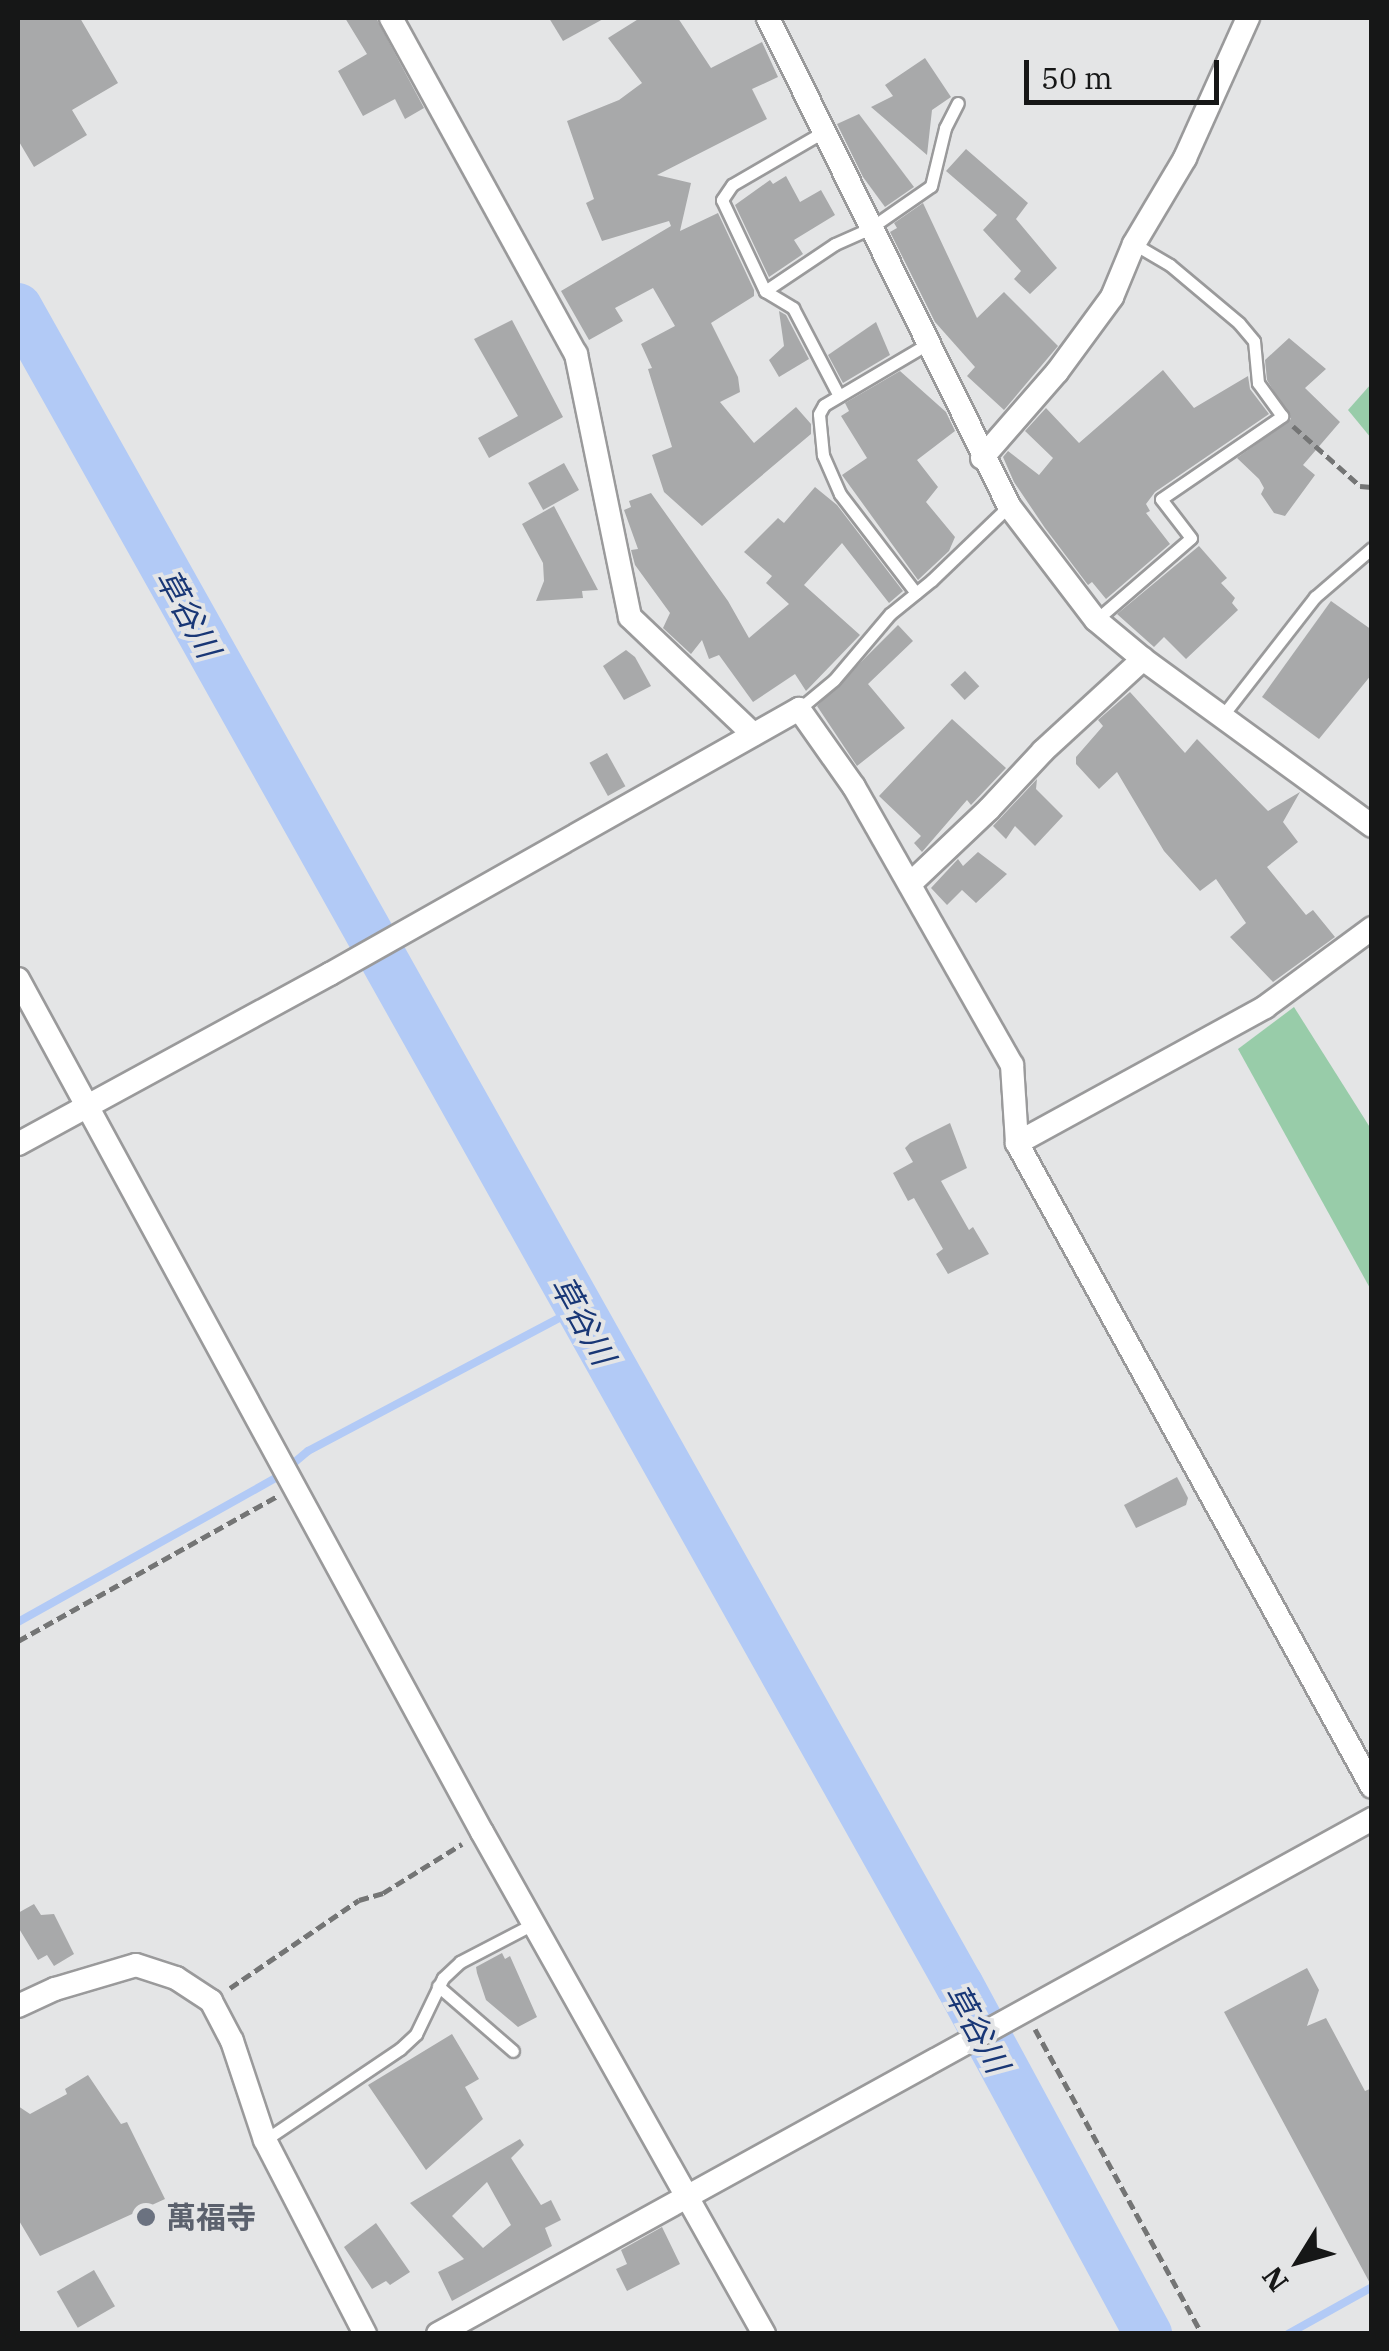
<!DOCTYPE html>
<meta charset="utf-8">
<style>
body{margin:0}
#map{position:relative;width:1389px;height:2351px;overflow:hidden;background:#e4e5e6;font-family:"IBM Plex Serif","Noto Sans JP",serif}
div>[style]{position:absolute}
[style*='--x']{left:calc(var(--x)*1px);top:calc(var(--y)*1px);width:calc(var(--w)*1px);rotate:calc(var(--a)*1deg)}
.green>*{inset:0;background:#98cca9}
.stream>*{height:8px;margin:-4px;padding:0 4px;transform-origin:4px;border-radius:4px;background:#b2caf6}
.river>*{height:48px;margin:-24px;padding:0 24px;transform-origin:24px;border-radius:24px;background:#b2caf6}
.building>*{inset:0;background:#a8a9aa;transform-origin:0 0}
.path>*{height:5px;margin-top:-2.5px;transform-origin:0;background:repeating-linear-gradient(90deg,#747575 0 10px,transparent 0 15px)}
.roads{filter:drop-shadow(2px 0 #9a9a9b) drop-shadow(-2px 0 #9a9a9b) drop-shadow(0 2px #9a9a9b) drop-shadow(0 -2px #9a9a9b)}
.lane>*{height:11px;margin:-5.5px;padding:0 5.5px;transform-origin:5.5px;border-radius:5.5px;background:#fff}
.street>*{height:22px;margin:-11px;padding:0 11px;transform-origin:11px;border-radius:11px;background:#fff}
.dots>*{width:28px;height:28px;translate:-50% -50%;box-sizing:border-box;border:5px solid #e4e5e6;border-radius:50%}
span{translate:-50% -50%;white-space:nowrap;text-align:center;line-height:1.15;-webkit-text-stroke:8px #e4e5e6;paint-order:stroke}
.worship-label{font-size:30px;color:#5b616d;font-weight:700}
.left{translate:0 -50%;text-align:left}
.water-label{font-size:32px;color:#193776;font-style:italic}
.frame{position:absolute;inset:0;border:20px solid #161717;pointer-events:none}
.north{position:absolute;left:1249px;top:2211px;width:100px;height:100px;-webkit-text-stroke:8px #e4e5e6;paint-order:stroke;rotate:233deg;font-size:28px;font-weight:700;line-height:40px;text-align:center;color:#161717}
.north::after{content:'';display:block;margin:auto;width:35px;height:45px;background:#161717;clip-path:polygon(50% 0,100% 100%,50% 72%,0 100%)}
.scale{position:absolute;left:1024px;top:60px;width:195px;height:45px;box-sizing:border-box;border:5px solid #161717;border-top:0;padding-left:12px;font-size:30px;line-height:35px;white-space:nowrap;color:#161717;-webkit-text-stroke:8px #e4e5e6;paint-order:stroke}
</style>
<div id="map">
<div class="green">
<div style="clip-path:polygon(1371px 384px,1371px 438px,1348px 410px)"></div>
<div style="clip-path:polygon(1294px 1007px,1371px 1129px,1371px 1290px,1238px 1049px)"></div>
</div>
<div class="stream">
<div style="--x:18;--y:1622;--w:295;--a:-29.2"></div>
<div style="--x:276;--y:1478;--w:42;--a:-40.2"></div>
<div style="--x:308;--y:1451;--w:303;--a:-27.9"></div>
<div style="--x:1288;--y:2334;--w:96;--a:-29.2"></div>
</div>
<div class="river">
<div style="--x:18;--y:307;--w:1925;--a:60.71"></div>
<div style="--x:960;--y:1986;--w:396;--a:61.6"></div>
</div>
<div class="building">
<div style="clip-path:polygon(18px 18px,80px 18px,118px 83px,72px 110px,87px 135px,34px 167px,18px 140px)"></div>
<div style="clip-path:polygon(345px 18px,376px 18px,424px 108px,405px 119px,395px 99px,363px 116px,338px 71px,367px 54px)"></div>
<div style="clip-path:polygon(549px 18px,605px 18px,563px 41px)"></div>
<div style="clip-path:polygon(640px 18px,678px 18px,711px 68px,762px 42px,778px 77px,752px 89px,767px 119px,657px 175px,691px 183px,680px 231px,718px 213px,754px 290px,754px 296px,711px 323px,738px 377px,740px 392px,720px 402px,754px 443px,796px 407px,811px 424px,811px 434px,702px 526px,664px 492px,652px 455px,672px 447px,648px 369px,652px 368px,641px 344px,675px 326px,653px 288px,615px 308px,623px 321px,589px 340px,561px 291px,671px 226px,669px 221px,602px 241px,586px 203px,594px 199px,567px 121px,619px 100px,642px 83px,608px 38px)"></div>
<div style="clip-path:polygon(925px 58px,951px 97px,932px 110px,927px 155px,871px 107px,893px 96px,885px 85px)"></div>
<div style="clip-path:polygon(859px 114px,914px 187px,885px 207px,863px 177px,837px 124px)"></div>
<div style="clip-path:polygon(966px 149px,1028px 203px,1016px 219px,1057px 268px,1030px 294px,1014px 279px,1021px 271px,983px 230px,997px 215px,946px 171px)"></div>
<div style="clip-path:polygon(786px 176px,800px 202px,821px 190px,835px 215px,794px 240px,803px 254px,769px 277px,735px 205px,770px 180px,773px 184px)"></div>
<div style="clip-path:polygon(923px 203px,977px 318px,1004px 292px,1058px 346px,1004px 410px,967px 376px,975px 367px,935px 322px,890px 232px,897px 228px,894px 223px)"></div>
<div style="clip-path:polygon(779px 311px,786px 315px,809px 359px,779px 377px,769px 360px,784px 346px)"></div>
<div style="clip-path:polygon(512px 320px,563px 417px,489px 458px,478px 438px,518px 416px,474px 339px)"></div>
<div style="clip-path:polygon(876px 322px,890px 355px,843px 383px,828px 355px)"></div>
<div style="clip-path:polygon(1289px 338px,1326px 369px,1305px 388px,1340px 422px,1303px 465px,1315px 475px,1285px 516px,1274px 513px,1261px 494px,1264px 488px,1259px 479px,1237px 458px,1291px 419px,1267px 380px,1265px 360px)"></div>
<div style="clip-path:polygon(1163px 370px,1194px 408px,1248px 376px,1250px 389px,1269px 414px,1155px 492px,1146px 504px,1150px 511px,1146px 513px,1170px 544px,1106px 599px,1092px 582px,1088px 585px,1045px 528px,1014px 482px,1003px 457px,1008px 451px,1039px 475px,1053px 458px,1025px 431px,1046px 408px,1079px 443px)"></div>
<div style="clip-path:polygon(900px 371px,946px 412px,955px 431px,917px 460px,938px 487px,926px 502px,955px 537px,949px 551px,918px 580px,842px 475px,867px 458px,841px 416px,849px 411px,845px 403px)"></div>
<div style="left:564px;top:463px;width:31px;height:41px;rotate:61deg"></div>
<div style="clip-path:polygon(815px 487px,837px 505px,903px 591px,889px 603px,842px 543px,804px 585px,860px 635px,806px 691px,795px 674px,753px 702px,719px 655px,709px 659px,702px 640px,691px 654px,663px 628px,670px 613px,635px 565px,631px 550px,638px 549px,624px 510px,631px 507px,629px 501px,651px 493px,728px 601px,749px 638px,789px 604px,766px 583px,772px 576px,744px 552px,778px 518px,784px 523px)"></div>
<div style="clip-path:polygon(554px 506px,598px 590px,582px 591px,583px 598px,536px 601px,544px 581px,543px 563px,522px 524px)"></div>
<div style="clip-path:polygon(1199px 546px,1227px 578px,1221px 583px,1235px 598px,1232px 603px,1238px 610px,1186px 659px,1164px 637px,1154px 647px,1117px 614px)"></div>
<div style="clip-path:polygon(1331px 601px,1372px 630px,1372px 674px,1319px 739px,1262px 697px)"></div>
<div style="clip-path:polygon(898px 625px,913px 641px,868px 684px,905px 728px,857px 766px,817px 706px)"></div>
<div style="clip-path:polygon(626px 650px,635px 657px,651px 686px,624px 700px,603px 666px)"></div>
<div style="left:965px;top:671px;width:21px;height:20px;rotate:47deg"></div>
<div style="clip-path:polygon(1130px 692px,1185px 753px,1197px 739px,1268px 811px,1300px 792px,1283px 822px,1298px 842px,1267px 867px,1306px 915px,1313px 910px,1335px 937px,1273px 982px,1230px 937px,1246px 923px,1216px 879px,1200px 891px,1164px 851px,1117px 772px,1099px 789px,1076px 764px,1076px 757px,1103px 726px,1098px 720px)"></div>
<div style="clip-path:polygon(952px 719px,1006px 768px,971px 805px,967px 800px,922px 852px,914px 843px,921px 836px,879px 796px)"></div>
<div style="left:607px;top:753px;width:38px;height:20px;rotate:61deg"></div>
<div style="clip-path:polygon(1037px 779px,1036px 789px,1063px 816px,1035px 846px,1015px 826px,1006px 839px,993px 826px)"></div>
<div style="clip-path:polygon(978px 852px,1007px 874px,976px 903px,962px 890px,947px 905px,931px 888px,958px 859px,963px 866px)"></div>
<div style="clip-path:polygon(950px 1123px,967px 1168px,941px 1181px,969px 1230px,973px 1227px,989px 1254px,948px 1274px,936px 1254px,943px 1249px,914px 1198px,908px 1201px,893px 1173px,913px 1162px,905px 1148px,910px 1143px)"></div>
<div style="clip-path:polygon(1177px 1477px,1188px 1498px,1186px 1505px,1136px 1528px,1124px 1505px)"></div>
<div style="clip-path:polygon(34px 1904px,41px 1915px,54px 1914px,74px 1954px,54px 1966px,47px 1955px,38px 1960px,18px 1927px,18px 1913px)"></div>
<div style="clip-path:polygon(502px 1953px,505px 1959px,510px 1956px,537px 2017px,518px 2027px,486px 2000px,477px 1973px,476px 1967px)"></div>
<div style="clip-path:polygon(1307px 1968px,1319px 1990px,1307px 2026px,1326px 2018px,1365px 2091px,1372px 2088px,1372px 2287px,1224px 2012px)"></div>
<div style="clip-path:polygon(452px 2034px,479px 2079px,465px 2087px,483px 2119px,426px 2170px,368px 2085px)"></div>
<div style="clip-path:polygon(88px 2075px,121px 2124px,127px 2122px,165px 2199px,40px 2256px,18px 2219px,18px 2106px,30px 2114px,67px 2094px,65px 2089px)"></div>
<div style="clip-path:polygon(evenodd,520px 2139px,524px 2145px,511px 2158px,541px 2205px,551px 2200px,561px 2220px,545px 2228px,552px 2246px,452px 2301px,438px 2272px,464px 2259px,410px 2203px,520px 2139px,487px 2182px,511px 2225px,483px 2248px,452px 2216px,487px 2182px)"></div>
<div style="clip-path:polygon(376px 2223px,410px 2272px,390px 2285px,386px 2281px,372px 2289px,344px 2247px)"></div>
<div style="clip-path:polygon(662px 2227px,680px 2264px,627px 2291px,616px 2269px,627px 2264px,621px 2250px)"></div>
<div style="left:94px;top:2270px;width:42px;height:43px;rotate:60deg"></div>
</div>
<div class="path">
<div style="--x:1293;--y:426;--w:90;--a:41.8"></div>
<div style="--x:1360;--y:486;--w:12;--a:5"></div>
<div style="--x:18;--y:1641;--w:297;--a:-29.2"></div>
<div style="--x:230;--y:1988;--w:156;--a:-34.3"></div>
<div style="--x:359;--y:1900;--w:25;--a:-16"></div>
<div style="--x:383;--y:1893;--w:93;--a:-31.8"></div>
<div style="--x:1035;--y:2029;--w:348;--a:61.3"></div>
</div>
<div class="roads">
<div class="lane">
<div style="--x:823;--y:132;--w:105;--a:149.8"></div>
<div style="--x:732;--y:185;--w:18;--a:124"></div>
<div style="--x:722;--y:200;--w:101;--a:64.7"></div>
<div style="--x:765;--y:291;--w:33;--a:31"></div>
<div style="--x:793;--y:308;--w:99;--a:62.4"></div>
<div style="--x:765;--y:291;--w:84;--a:-33.9"></div>
<div style="--x:835;--y:244;--w:37;--a:-24"></div>
<div style="--x:869;--y:229;--w:75;--a:-34.7"></div>
<div style="--x:931;--y:186;--w:60;--a:-76.4"></div>
<div style="--x:945;--y:128;--w:28;--a:-63"></div>
<div style="--x:916;--y:593;--w:125;--a:-127.5"></div>
<div style="--x:840;--y:494;--w:43;--a:-113.6"></div>
<div style="--x:823;--y:455;--w:41;--a:-95.6"></div>
<div style="--x:819;--y:414;--w:10;--a:-61"></div>
<div style="--x:824;--y:405;--w:120;--a:-30.6"></div>
<div style="--x:1096;--y:620;--w:125;--a:-40.8"></div>
<div style="--x:1191;--y:538;--w:49;--a:-127.6"></div>
<div style="--x:1161;--y:499;--w:147;--a:-34.4"></div>
<div style="--x:1282;--y:416;--w:41;--a:-126"></div>
<div style="--x:1258;--y:383;--w:42;--a:-95.4"></div>
<div style="--x:1254;--y:341;--w:23;--a:-130"></div>
<div style="--x:1239;--y:323;--w:90;--a:-140"></div>
<div style="--x:1170;--y:265;--w:42;--a:-149.7"></div>
<div style="--x:799;--y:709;--w:45;--a:-39.6"></div>
<div style="--x:834;--y:680;--w:87;--a:-49.7"></div>
<div style="--x:890;--y:614;--w:54;--a:-39"></div>
<div style="--x:932;--y:580;--w:107;--a:-43.9"></div>
<div style="--x:1223;--y:715;--w:150;--a:-52.1"></div>
<div style="--x:1315;--y:597;--w:75;--a:-40.7"></div>
<div style="--x:438;--y:1986;--w:99;--a:40.9"></div>
<div style="--x:265;--y:2140;--w:163;--a:-34"></div>
<div style="--x:400;--y:2049;--w:22;--a:-43"></div>
<div style="--x:416;--y:2034;--w:62;--a:-64.3"></div>
<div style="--x:443;--y:1978;--w:23;--a:-43"></div>
<div style="--x:460;--y:1962;--w:82;--a:-27.5"></div>
</div>
<div class="street">
<div style="--x:391;--y:18;--w:384;--a:61.2"></div>
<div style="--x:576;--y:354;--w:268;--a:78.4"></div>
<div style="--x:630;--y:617;--w:170;--a:43.6"></div>
<div style="--x:768;--y:18;--w:544;--a:63.72"></div>
<div style="--x:1009;--y:506;--w:143;--a:52.7"></div>
<div style="--x:1096;--y:620;--w:61;--a:39.7"></div>
<div style="--x:1143;--y:659;--w:283;--a:36.1"></div>
<div style="--x:982;--y:458;--w:114;--a:-48.9"></div>
<div style="--x:1057;--y:372;--w:93;--a:-53.7"></div>
<div style="--x:1112;--y:297;--w:57;--a:-67.5"></div>
<div style="--x:1134;--y:244;--w:100;--a:-59.3"></div>
<div style="--x:1185;--y:158;--w:154;--a:-65.8"></div>
<div style="--x:911;--y:883;--w:108;--a:-43.5"></div>
<div style="--x:989;--y:809;--w:79;--a:-47"></div>
<div style="--x:1043;--y:751;--w:136;--a:-42.6"></div>
<div style="--x:18;--y:979;--w:971;--a:61.46"></div>
<div style="--x:482;--y:1832;--w:576;--a:60.67"></div>
<div style="--x:1017;--y:1143;--w:283;--a:-28.7"></div>
<div style="--x:1265;--y:1007;--w:133;--a:-36.4"></div>
<div style="--x:18;--y:1144;--w:355;--a:-28.6"></div>
<div style="--x:330;--y:974;--w:539;--a:-29.47"></div>
<div style="--x:799;--y:709;--w:95;--a:54.8"></div>
<div style="--x:854;--y:787;--w:320;--a:60.4"></div>
<div style="--x:1012;--y:1065;--w:78;--a:86.3"></div>
<div style="--x:1017;--y:1143;--w:735;--a:61.13"></div>
<div style="--x:18;--y:2006;--w:41;--a:-24.7"></div>
<div style="--x:55;--y:1989;--w:84;--a:-16.5"></div>
<div style="--x:136;--y:1965;--w:42;--a:18"></div>
<div style="--x:176;--y:1978;--w:42;--a:33.3"></div>
<div style="--x:211;--y:2001;--w:45;--a:62.3"></div>
<div style="--x:232;--y:2041;--w:104;--a:71.6"></div>
<div style="--x:265;--y:2140;--w:218;--a:62.7"></div>
<div style="--x:438;--y:2334;--w:1067;--a:-28.87"></div>
</div>
</div>
<div class="dots">
<div style="left:146px;top:2217px;background:#6b7280"></div>
</div>
<div class="worship-label">
<span class="left" style="left:166px;top:2217px">萬福寺</span>
</div>
<div class="water-label">
<span style="left:188px;top:613px;rotate:61deg">草谷川</span>
<span style="left:583px;top:1320px;rotate:61deg">草谷川</span>
<span style="left:977px;top:2028px;rotate:61deg">草谷川</span>
</div>
<div class="frame"></div>
<div class="north">N</div>
<div class="scale">50 m</div>
</div>
